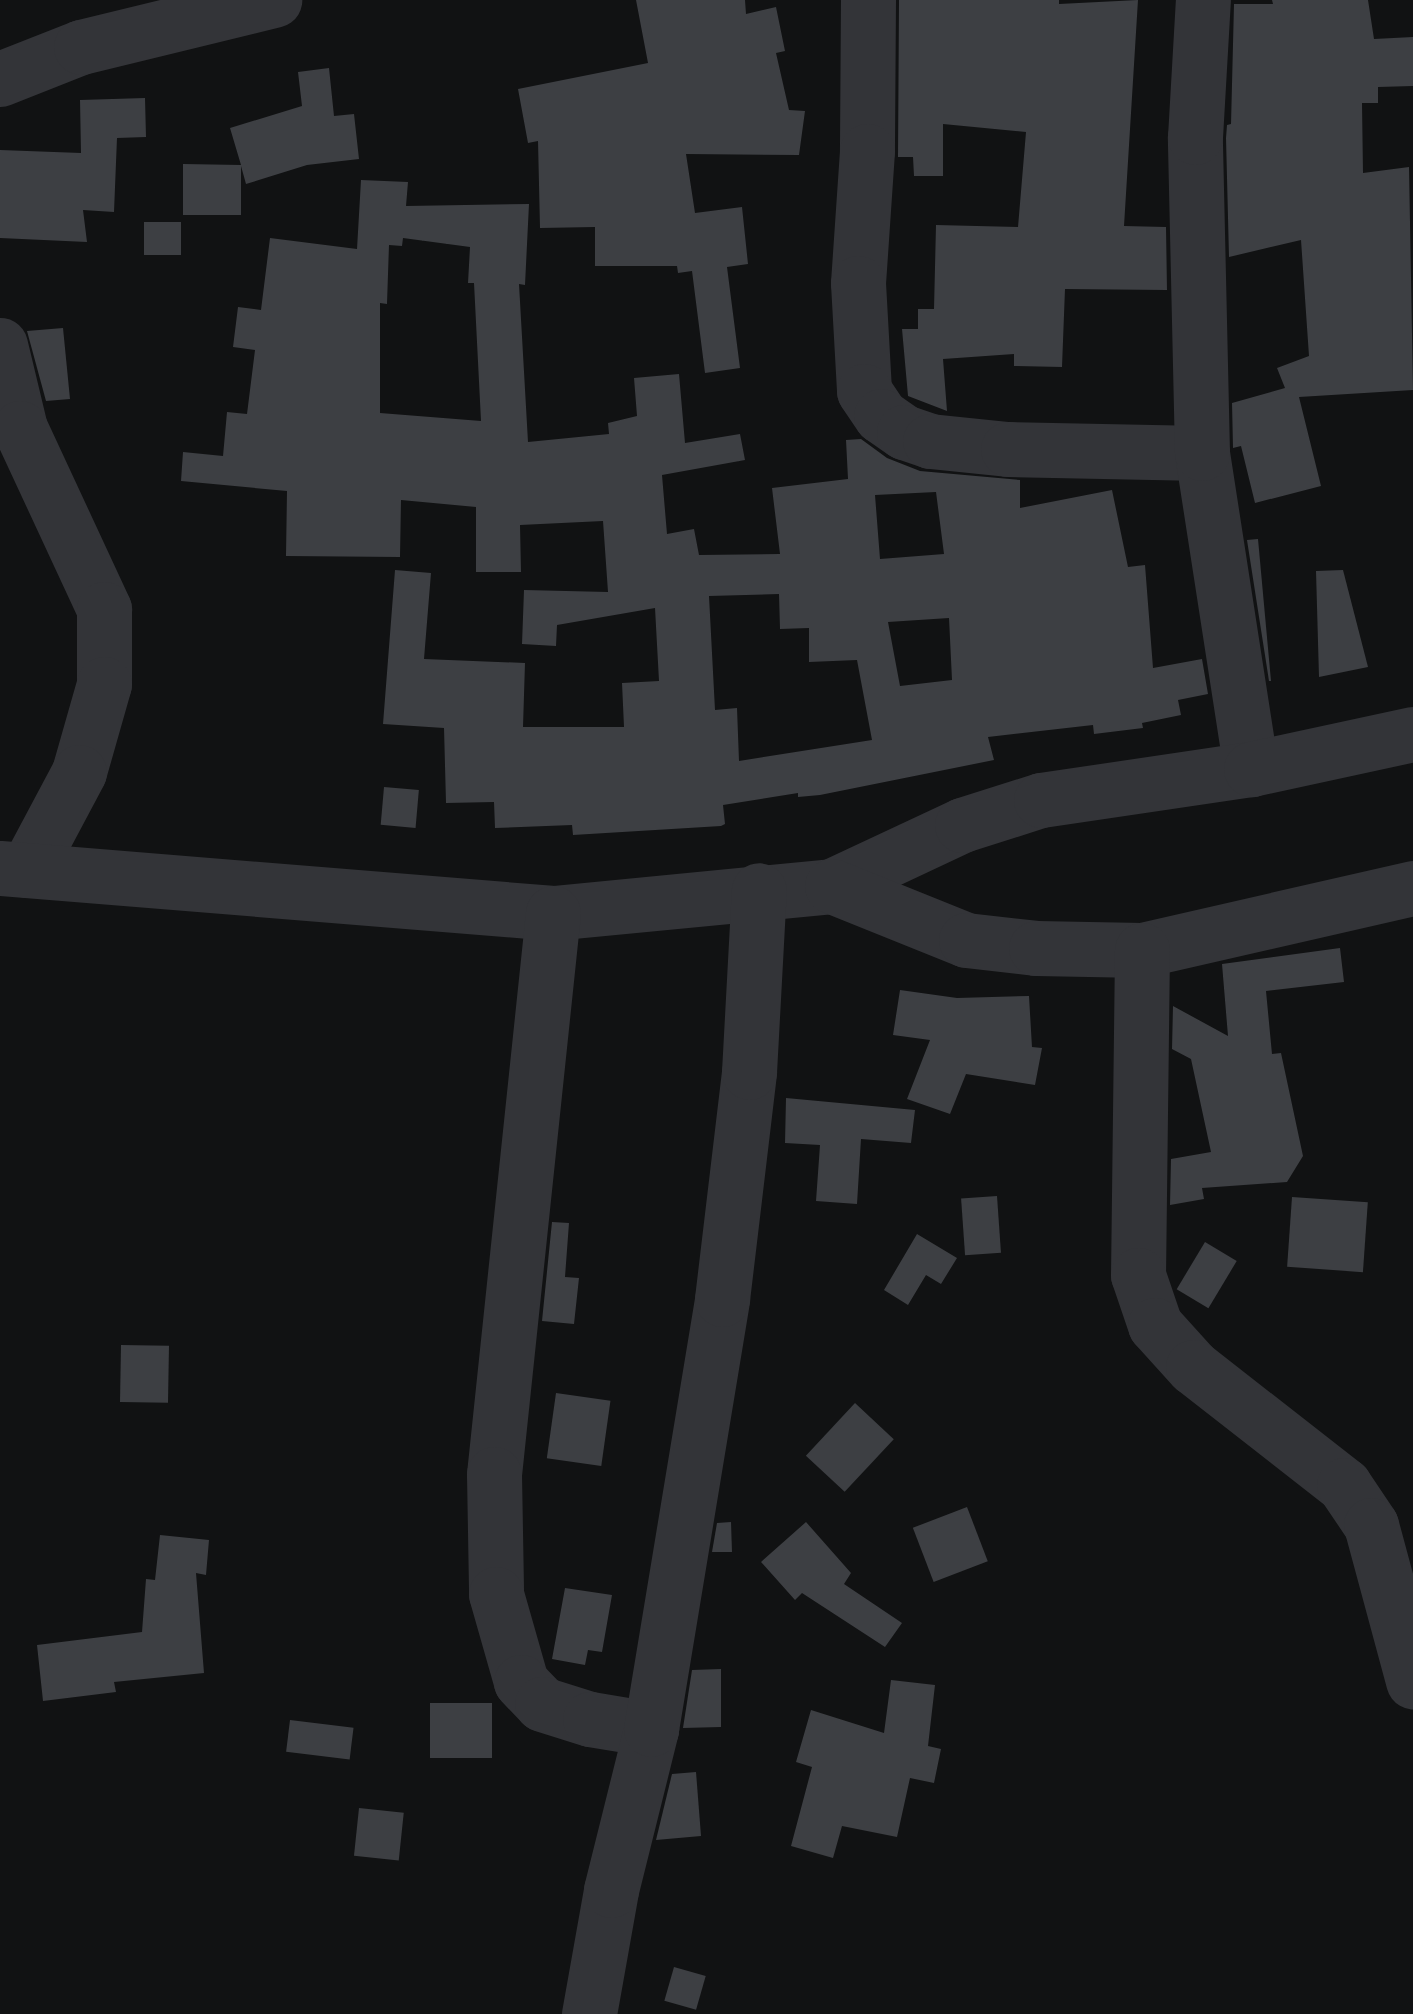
<!DOCTYPE html>
<style>
body{margin:0}
#map{position:relative;width:1413px;height:2014px;overflow:hidden;background:#111213;font-family:"Archivo Narrow",sans-serif}
div>[style]{position:absolute}
[style*='--x']{left:calc(var(--x)*1px);top:calc(var(--y)*1px);width:calc(var(--w)*1px);rotate:calc(var(--a)*1deg)}
.building>*{inset:0;background:#3d3f43;transform-origin:0 0}
.minor>*{height:55px;margin:-27.5px;padding:0 27.5px;transform-origin:27.5px;border-radius:27.5px;background:#333438}
span{translate:-50% -50%;white-space:nowrap;text-align:center;line-height:1.15;-webkit-text-stroke:8px #0d0d0e;paint-order:stroke}
</style>
<div id="map">
<div class="building">
<div style="clip-path:polygon(636px 0,745px 0,746px 14px,776px 7px,785px 51px,776px 53px,789px 110px,805px 111px,799px 155px,686px 154px,695px 213px,742px 207px,748px 264px,727px 267px,740px 368px,705px 373px,692px 271px,678px 273px,677px 266px,595px 266px,595px 227px,540px 228px,538px 141px,528px 143px,518px 89px,648px 63px)"></div>
<div style="clip-path:polygon(899px 0,1059px 0,1059px 4px,1138px 0,1124px 226px,1166px 227px,1167px 290px,1065px 289px,1062px 367px,1014px 366px,1014px 354px,943px 359px,947px 411px,908px 396px,902px 329px,918px 329px,918px 309px,934px 309px,936px 225px,1018px 227px,1026px 132px,943px 124px,943px 176px,914px 176px,913px 157px,898px 157px)"></div>
<div style="clip-path:polygon(1272px 0,1368px 0,1374px 39px,1413px 37px,1413px 86px,1378px 87px,1378px 103px,1362px 103px,1363px 173px,1409px 167px,1413px 390px,1299px 397px,1321px 486px,1255px 503px,1241px 446px,1233px 448px,1232px 403px,1285px 388px,1277px 368px,1309px 356px,1301px 240px,1229px 257px,1226px 138px,1227px 125px,1231px 124px,1234px 4px,1273px 4px)"></div>
<div style="clip-path:polygon(329px 68px,334px 116px,354px 114px,359px 159px,307px 165px,246px 184px,241px 166px,241px 215px,183px 215px,183px 164px,241px 165px,230px 128px,302px 106px,298px 72px)"></div>
<div style="clip-path:polygon(145px 98px,146px 137px,117px 138px,114px 212px,83px 210px,87px 242px,0 238px,0 150px,81px 153px,80px 100px)"></div>
<div style="clip-path:polygon(evenodd,361px 180px,408px 182px,406px 206px,529px 204px,525px 285px,519px 284px,528px 442px,609px 434px,608px 423px,637px 416px,634px 378px,679px 374px,685px 443px,740px 434px,745px 460px,662px 475px,667px 534px,694px 529px,699px 555px,780px 554px,772px 488px,848px 479px,846px 440px,861px 439px,887px 458px,920px 471px,1020px 480px,1020px 508px,1112px 490px,1128px 567px,1145px 565px,1153px 668px,1202px 659px,1208px 694px,1178px 700px,1181px 715px,1142px 723px,1143px 728px,1094px 734px,1093px 725px,988px 737px,994px 760px,820px 795px,798px 797px,798px 793px,723px 805px,725px 824px,721px 826px,573px 835px,572px 825px,495px 828px,494px 802px,446px 803px,444px 728px,383px 724px,395px 570px,431px 573px,424px 659px,525px 663px,523px 727px,624px 727px,622px 683px,659px 681px,655px 608px,557px 625px,556px 646px,522px 644px,524px 590px,608px 592px,603px 521px,520px 525px,521px 572px,476px 572px,476px 507px,401px 500px,400px 557px,286px 556px,287px 491px,181px 481px,183px 452px,223px 456px,227px 412px,247px 414px,255px 350px,233px 347px,238px 307px,261px 310px,270px 238px,357px 249px,361px 180px,403px 238px,470px 247px,468px 283px,474px 283px,481px 421px,380px 413px,380px 303px,387px 304px,389px 245px,402px 246px,403px 238px,361px 180px,936px 492px,944px 554px,880px 559px,875px 495px,936px 492px,361px 180px,779px 594px,780px 629px,809px 628px,809px 662px,857px 660px,872px 740px,739px 761px,737px 708px,715px 710px,709px 596px,779px 594px,361px 180px,949px 618px,952px 680px,900px 686px,888px 622px,949px 618px)"></div>
<div style="left:144px;top:222px;width:37px;height:33px"></div>
<div style="clip-path:polygon(63px 328px,70px 399px,46px 401px,27px 331px)"></div>
<div style="clip-path:polygon(1258px 539px,1271px 681px,1269px 681px,1247px 540px)"></div>
<div style="clip-path:polygon(1343px 570px,1368px 667px,1319px 677px,1316px 571px)"></div>
<div style="left:384px;top:787px;width:35px;height:38px;rotate:5deg"></div>
<div style="clip-path:polygon(1340px 948px,1344px 982px,1266px 991px,1272px 1054px,1281px 1053px,1303px 1156px,1287px 1182px,1202px 1188px,1204px 1199px,1170px 1205px,1171px 1159px,1211px 1152px,1191px 1059px,1172px 1049px,1173px 1006px,1228px 1036px,1222px 964px)"></div>
<div style="clip-path:polygon(900px 990px,957px 998px,1029px 996px,1032px 1047px,1042px 1048px,1035px 1085px,966px 1074px,950px 1114px,907px 1099px,930px 1040px,893px 1035px)"></div>
<div style="clip-path:polygon(786px 1098px,915px 1110px,911px 1143px,861px 1139px,857px 1204px,816px 1201px,820px 1145px,785px 1143px)"></div>
<div style="left:997px;top:1196px;width:57px;height:36px;rotate:86deg"></div>
<div style="left:1292px;top:1197px;width:76px;height:70px;rotate:4deg"></div>
<div style="clip-path:polygon(552px 1222px,569px 1223px,565px 1277px,579px 1278px,574px 1324px,542px 1321px)"></div>
<div style="clip-path:polygon(917px 1234px,957px 1258px,941px 1284px,926px 1275px,908px 1305px,884px 1290px)"></div>
<div style="left:1205px;top:1242px;width:37px;height:55px;rotate:31deg"></div>
<div style="left:121px;top:1345px;width:48px;height:57px;rotate:1deg"></div>
<div style="left:556px;top:1393px;width:55px;height:66px;rotate:8deg"></div>
<div style="left:855px;top:1403px;width:53px;height:72px;rotate:43deg"></div>
<div style="left:967px;top:1507px;width:58px;height:58px;rotate:69deg"></div>
<div style="clip-path:polygon(731px 1522px,732px 1552px,712px 1552px,717px 1523px)"></div>
<div style="clip-path:polygon(806px 1522px,851px 1573px,844px 1584px,902px 1623px,885px 1647px,802px 1593px,795px 1600px,761px 1562px)"></div>
<div style="clip-path:polygon(160px 1535px,209px 1540px,206px 1575px,196px 1573px,204px 1673px,114px 1682px,116px 1692px,43px 1701px,37px 1645px,142px 1632px,146px 1579px,155px 1580px)"></div>
<div style="clip-path:polygon(565px 1588px,612px 1595px,602px 1652px,588px 1650px,585px 1665px,552px 1659px)"></div>
<div style="clip-path:polygon(721px 1669px,721px 1727px,683px 1728px,692px 1670px)"></div>
<div style="clip-path:polygon(891px 1680px,935px 1685px,928px 1746px,941px 1749px,934px 1783px,910px 1778px,897px 1837px,842px 1826px,833px 1858px,791px 1846px,812px 1767px,796px 1762px,811px 1710px,884px 1733px)"></div>
<div style="left:492px;top:1703px;width:55px;height:62px;rotate:90deg"></div>
<div style="left:290px;top:1720px;width:64px;height:32px;rotate:7deg"></div>
<div style="clip-path:polygon(696px 1772px,701px 1836px,656px 1840px,672px 1774px)"></div>
<div style="left:359px;top:1808px;width:45px;height:48px;rotate:6deg"></div>
<div style="left:674px;top:1967px;width:33px;height:35px;rotate:16deg"></div>
</div>
<div class="minor">
<div style="--x:868;--y:0;--w:151;--a:90.4"></div>
<div style="--x:867;--y:151;--w:132;--a:93.9"></div>
<div style="--x:858;--y:283;--w:108;--a:86.8"></div>
<div style="--x:864;--y:391;--w:30;--a:56"></div>
<div style="--x:881;--y:416;--w:28;--a:35"></div>
<div style="--x:904;--y:432;--w:28;--a:19"></div>
<div style="--x:930;--y:441;--w:78;--a:5.9"></div>
<div style="--x:1008;--y:449;--w:194;--a:1.2"></div>
<div style="--x:1202;--y:453;--w:320;--a:81.2"></div>
<div style="--x:0;--y:79;--w:87;--a:-21.6"></div>
<div style="--x:81;--y:47;--w:199;--a:-13.7"></div>
<div style="--x:0;--y:345;--w:85;--a:76.5"></div>
<div style="--x:20;--y:428;--w:200;--a:65.1"></div>
<div style="--x:104;--y:609;--w:75;--a:90"></div>
<div style="--x:104;--y:684;--w:91;--a:105.9"></div>
<div style="--x:79;--y:772;--w:111;--a:118"></div>
<div style="--x:1202;--y:453;--w:316;--a:-91.3"></div>
<div style="--x:1195;--y:137;--w:137;--a:-86.7"></div>
<div style="--x:0;--y:868;--w:555;--a:4.65"></div>
<div style="--x:553;--y:913;--w:280;--a:-5.5"></div>
<div style="--x:832;--y:886;--w:144;--a:-25.1"></div>
<div style="--x:962;--y:825;--w:83;--a:-17.6"></div>
<div style="--x:1041;--y:800;--w:212;--a:-8.4"></div>
<div style="--x:1251;--y:769;--w:166;--a:-12.2"></div>
<div style="--x:832;--y:886;--w:144;--a:21.9"></div>
<div style="--x:966;--y:940;--w:70;--a:6.5"></div>
<div style="--x:1036;--y:948;--w:106;--a:1.1"></div>
<div style="--x:1142;--y:950;--w:278;--a:-12.9"></div>
<div style="--x:553;--y:913;--w:564;--a:96"></div>
<div style="--x:494;--y:1474;--w:120;--a:89"></div>
<div style="--x:496;--y:1594;--w:91;--a:74.1"></div>
<div style="--x:521;--y:1682;--w:30;--a:46"></div>
<div style="--x:542;--y:1704;--w:50;--a:17.4"></div>
<div style="--x:590;--y:1719;--w:62;--a:9.3"></div>
<div style="--x:1142;--y:950;--w:325;--a:90.7"></div>
<div style="--x:1138;--y:1275;--w:53;--a:71.2"></div>
<div style="--x:1155;--y:1325;--w:57;--a:47.9"></div>
<div style="--x:1193;--y:1367;--w:192;--a:38"></div>
<div style="--x:1344;--y:1485;--w:48;--a:56"></div>
<div style="--x:1371;--y:1525;--w:162;--a:74.9"></div>
<div style="--x:589;--y:2014;--w:126;--a:-79.9"></div>
<div style="--x:611;--y:1890;--w:166;--a:-76"></div>
<div style="--x:651;--y:1729;--w:436;--a:-80.6"></div>
<div style="--x:722;--y:1299;--w:229;--a:-83.2"></div>
<div style="--x:749;--y:1072;--w:182;--a:-86.9"></div>
</div>
</div>
